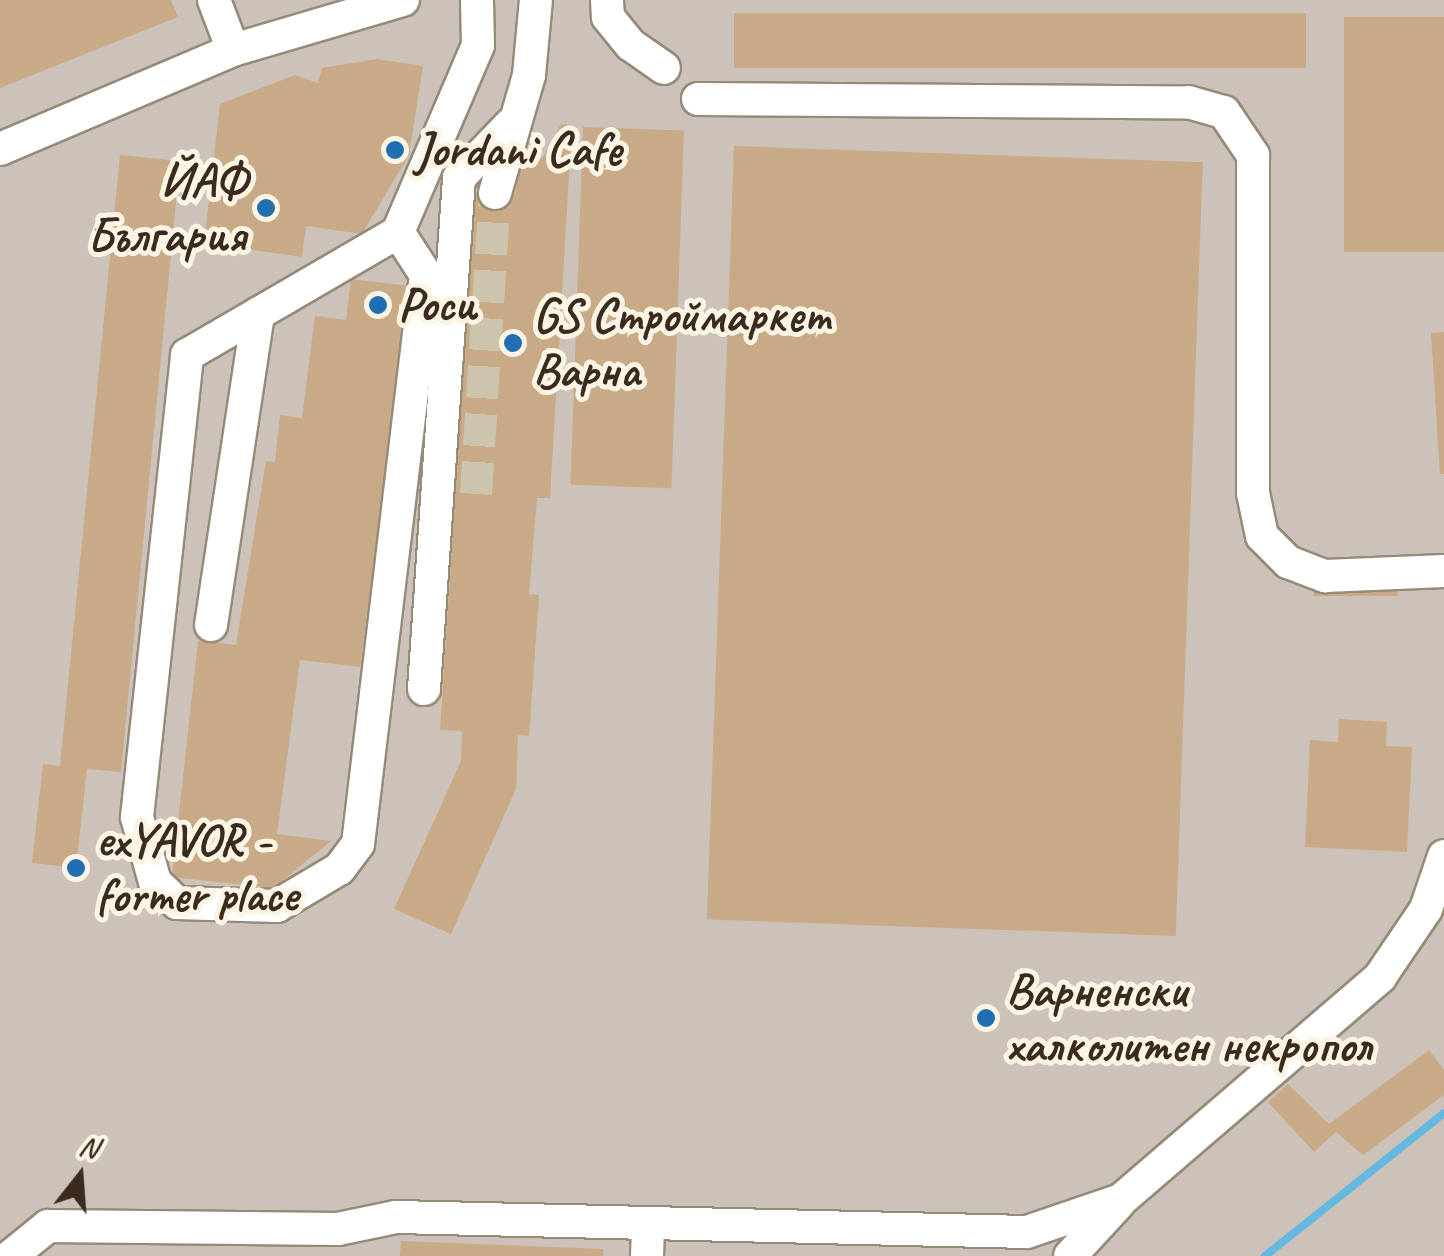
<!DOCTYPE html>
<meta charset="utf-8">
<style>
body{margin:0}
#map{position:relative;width:1444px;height:1256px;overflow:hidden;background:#f2ebd1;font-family:Caveat,sans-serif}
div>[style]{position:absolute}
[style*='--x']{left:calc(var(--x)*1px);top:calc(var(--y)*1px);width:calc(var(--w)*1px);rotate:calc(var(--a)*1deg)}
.industrial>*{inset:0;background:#ccc2b9;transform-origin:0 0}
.stream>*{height:8px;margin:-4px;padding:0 4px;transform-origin:4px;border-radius:4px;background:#65b8e0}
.building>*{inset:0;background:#c9aa87;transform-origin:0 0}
.minor-tunnel>*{height:32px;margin-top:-16px;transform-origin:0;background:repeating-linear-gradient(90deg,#cdc4ad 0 32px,transparent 0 48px)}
.roads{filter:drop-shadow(2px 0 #968a78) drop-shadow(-2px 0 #968a78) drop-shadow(0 2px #968a78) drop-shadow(0 -2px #968a78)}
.minor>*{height:32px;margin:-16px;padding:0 16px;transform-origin:16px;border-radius:16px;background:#fff}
.dots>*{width:28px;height:28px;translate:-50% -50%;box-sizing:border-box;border:5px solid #fcf5e5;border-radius:50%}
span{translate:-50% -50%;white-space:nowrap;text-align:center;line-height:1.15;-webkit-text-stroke:10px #fcf5e5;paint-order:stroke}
.poi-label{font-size:48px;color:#3b2a1e;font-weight:700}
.left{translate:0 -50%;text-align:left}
.right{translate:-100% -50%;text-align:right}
.north{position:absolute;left:30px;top:1126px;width:100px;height:100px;-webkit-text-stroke:8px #fcf5e5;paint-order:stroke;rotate:17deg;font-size:28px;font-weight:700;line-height:40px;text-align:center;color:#3b2a1e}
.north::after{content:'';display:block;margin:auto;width:35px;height:45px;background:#3b2a1e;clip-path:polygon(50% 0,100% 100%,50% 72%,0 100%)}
</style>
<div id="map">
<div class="industrial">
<div style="left:0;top:0;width:1444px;height:1256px"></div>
</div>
<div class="stream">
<div style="--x:1265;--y:1256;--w:229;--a:-38.6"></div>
</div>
<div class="building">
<div style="clip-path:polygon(0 0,171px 0,178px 17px,0 88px)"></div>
<div style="left:734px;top:13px;width:572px;height:55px"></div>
<div style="left:1444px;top:17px;width:235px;height:100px;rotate:90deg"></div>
<div style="clip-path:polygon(377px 59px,423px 66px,409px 155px,362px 234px,306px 226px,302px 257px,204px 243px,220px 104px,295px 75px,318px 83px,322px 68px)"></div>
<div style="clip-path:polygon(561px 124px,572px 125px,550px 498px,537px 498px,529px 594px,539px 595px,529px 736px,518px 735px,516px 789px,451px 934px,394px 909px,461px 761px,462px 731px,440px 730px,475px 192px,516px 194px,518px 158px,542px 159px)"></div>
<div style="left:583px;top:127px;width:101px;height:358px;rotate:2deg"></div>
<div style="left:734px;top:146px;width:469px;height:774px;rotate:2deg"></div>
<div style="clip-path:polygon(120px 155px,180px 161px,121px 772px,87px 769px,76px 868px,32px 863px,43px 764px,60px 766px)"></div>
<div style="clip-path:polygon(351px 279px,410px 286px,360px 667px,300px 660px,277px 834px,331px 841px,273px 888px,172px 877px,198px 641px,236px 645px,266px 461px,275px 462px,280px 415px,302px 418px,315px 316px,346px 320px)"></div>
<div style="clip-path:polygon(1444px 332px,1444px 474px,1440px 474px,1431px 333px)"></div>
<div style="left:1398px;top:562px;width:34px;height:84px;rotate:90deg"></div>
<div style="clip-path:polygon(1339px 719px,1387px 722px,1386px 746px,1412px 747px,1407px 852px,1305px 847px,1310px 740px,1338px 742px)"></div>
<div style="clip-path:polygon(1429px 1050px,1444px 1070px,1444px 1095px,1363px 1155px,1336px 1132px,1314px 1152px,1268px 1102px,1288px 1084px,1329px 1124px)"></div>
<div style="clip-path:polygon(401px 1241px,603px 1249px,603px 1256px,400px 1256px)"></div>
</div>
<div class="minor-tunnel">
<div style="--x:476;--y:494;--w:302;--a:-86.4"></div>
</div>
<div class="roads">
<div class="minor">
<div style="--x:214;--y:0;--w:53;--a:69.2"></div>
<div style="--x:607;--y:0;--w:17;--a:87"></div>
<div style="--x:608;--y:17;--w:36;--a:51"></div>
<div style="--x:631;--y:45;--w:40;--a:34.9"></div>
<div style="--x:698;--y:99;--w:490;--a:0.4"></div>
<div style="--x:1188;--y:102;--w:37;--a:16"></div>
<div style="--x:1224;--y:112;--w:52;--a:56"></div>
<div style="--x:1253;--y:155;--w:338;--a:90"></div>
<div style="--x:1253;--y:493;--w:44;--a:78.2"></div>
<div style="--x:1262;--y:536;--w:37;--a:45"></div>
<div style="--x:1288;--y:562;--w:40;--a:21"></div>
<div style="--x:1325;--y:576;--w:119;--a:-2.4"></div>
<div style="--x:0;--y:149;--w:253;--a:-23"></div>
<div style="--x:233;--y:50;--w:177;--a:-16.4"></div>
<div style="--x:495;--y:193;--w:123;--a:-73.9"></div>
<div style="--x:529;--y:75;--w:75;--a:-84.7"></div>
<div style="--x:398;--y:232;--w:51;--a:56.9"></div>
<div style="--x:426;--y:275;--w:573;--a:96.81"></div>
<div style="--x:358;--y:844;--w:31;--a:127"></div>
<div style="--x:339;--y:869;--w:72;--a:149.2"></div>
<div style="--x:277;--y:906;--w:100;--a:-178.3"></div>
<div style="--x:177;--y:903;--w:30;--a:-136"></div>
<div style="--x:155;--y:882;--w:67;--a:-105.5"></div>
<div style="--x:137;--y:817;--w:465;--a:-83.8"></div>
<div style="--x:187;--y:355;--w:244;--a:-30.2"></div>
<div style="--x:398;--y:232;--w:203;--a:-66.8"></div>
<div style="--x:478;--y:45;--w:45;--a:-91.3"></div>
<div style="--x:211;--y:625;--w:315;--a:-81.4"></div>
<div style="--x:424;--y:689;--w:512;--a:-86.08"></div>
<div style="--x:459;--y:178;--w:74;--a:-46.1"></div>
<div style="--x:11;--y:1256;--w:48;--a:-39"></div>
<div style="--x:48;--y:1226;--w:290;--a:0.6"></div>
<div style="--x:338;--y:1229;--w:59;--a:-11.7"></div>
<div style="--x:396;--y:1217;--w:631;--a:1.36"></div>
<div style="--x:1027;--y:1232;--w:99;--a:-18.8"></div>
<div style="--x:1121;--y:1200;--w:342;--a:-40.7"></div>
<div style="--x:1380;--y:977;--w:82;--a:-55.9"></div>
<div style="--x:1426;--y:909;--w:56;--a:-71.2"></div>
<div style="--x:647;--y:1256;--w:31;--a:-88"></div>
<div style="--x:1070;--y:1256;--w:71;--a:-47.3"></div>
</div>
</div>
<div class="dots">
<div style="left:395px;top:150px;background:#1f6fb2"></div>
<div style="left:266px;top:208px;background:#1f6fb2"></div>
<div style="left:378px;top:305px;background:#1f6fb2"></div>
<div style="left:513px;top:343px;background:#1f6fb2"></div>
<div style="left:76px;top:868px;background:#1f6fb2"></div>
<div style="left:986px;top:1018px;background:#1f6fb2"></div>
</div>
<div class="poi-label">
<span class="left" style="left:415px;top:150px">Jordani Cafe</span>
<span class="right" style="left:246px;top:208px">ЙАФ<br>България</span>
<span class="left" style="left:398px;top:305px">Роси</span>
<span class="left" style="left:533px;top:343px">GS Строймаркет<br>Варна</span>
<span class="left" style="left:96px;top:868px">exYAVOR -<br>former place</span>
<span class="left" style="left:1006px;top:1018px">Варненски<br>халколитен некропол</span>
</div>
<div class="north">N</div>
</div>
